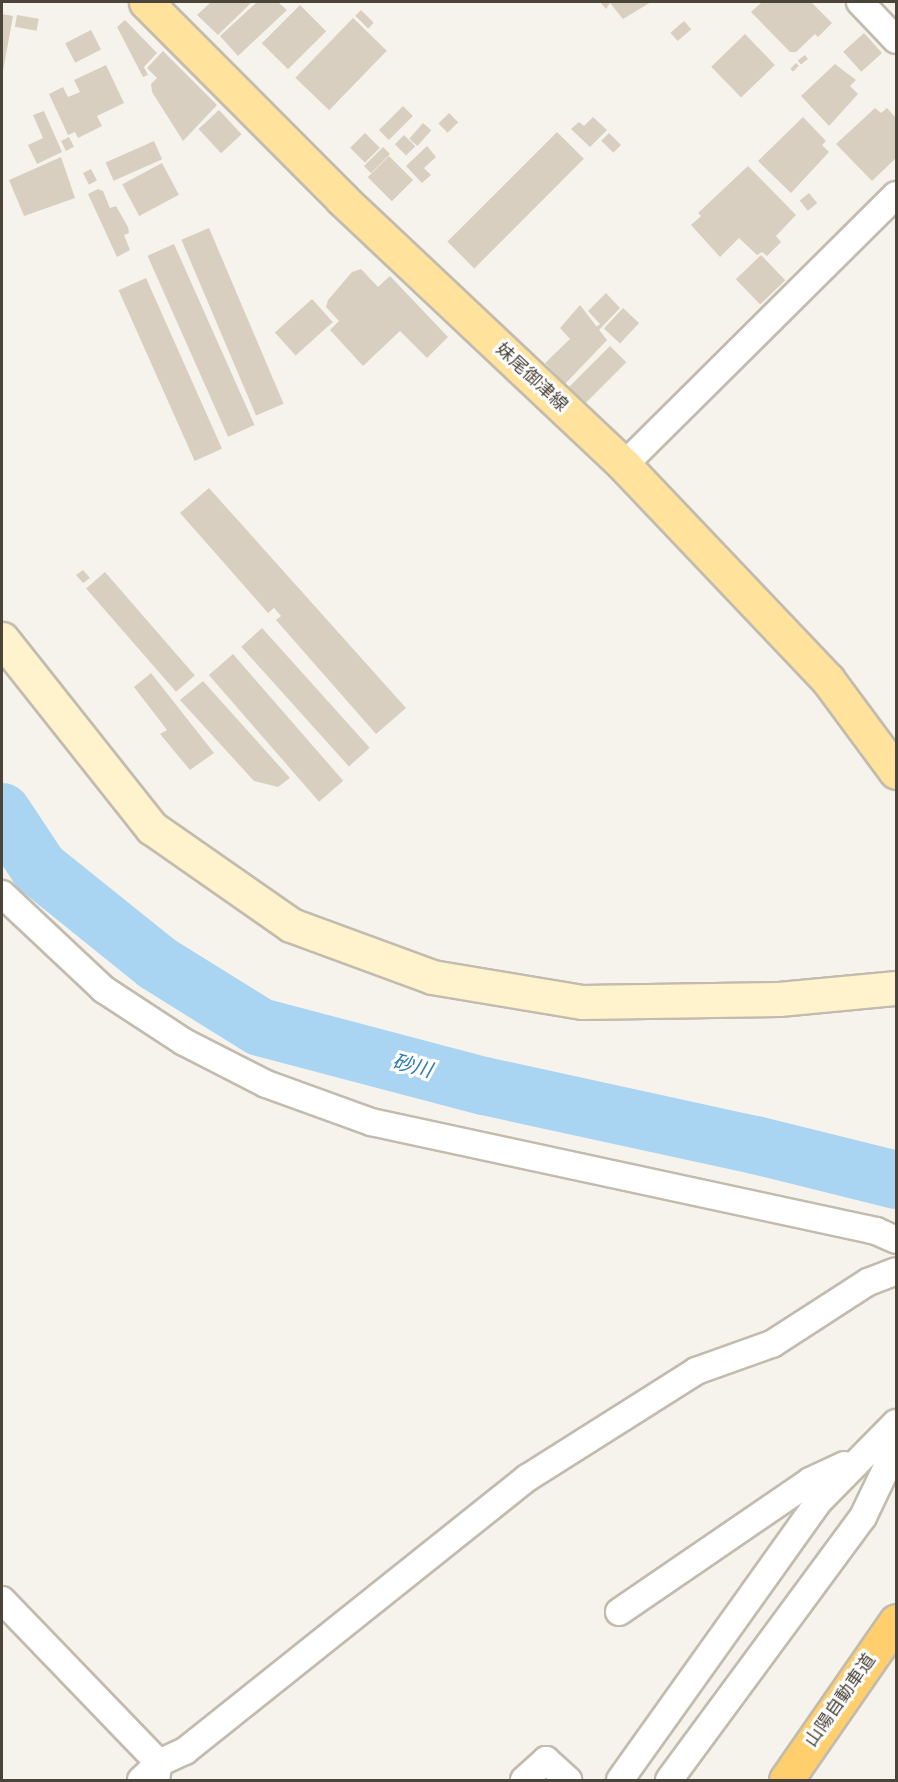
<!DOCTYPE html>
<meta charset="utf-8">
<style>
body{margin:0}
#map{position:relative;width:898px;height:1782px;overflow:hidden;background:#f6f3ec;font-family:"Sofia Sans Condensed","Noto Sans JP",sans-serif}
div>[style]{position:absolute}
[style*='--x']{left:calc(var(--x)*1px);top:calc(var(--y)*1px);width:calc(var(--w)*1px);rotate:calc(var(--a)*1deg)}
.river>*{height:58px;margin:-29px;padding:0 29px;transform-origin:29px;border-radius:29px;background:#a9d4f2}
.building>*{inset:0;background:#d8cfc1;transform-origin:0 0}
.roads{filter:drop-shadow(2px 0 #c2bbae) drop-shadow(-2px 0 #c2bbae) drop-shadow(0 2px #c2bbae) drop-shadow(0 -2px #c2bbae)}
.street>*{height:26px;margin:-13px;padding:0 13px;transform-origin:13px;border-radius:13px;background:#fff}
.secondary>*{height:33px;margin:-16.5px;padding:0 16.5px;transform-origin:16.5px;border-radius:16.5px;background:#fff3cd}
.primary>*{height:33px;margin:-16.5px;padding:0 16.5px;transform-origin:16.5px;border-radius:16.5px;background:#ffe39c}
.highway>*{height:33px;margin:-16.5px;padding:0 16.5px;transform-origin:16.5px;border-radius:16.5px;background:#ffcf6e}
span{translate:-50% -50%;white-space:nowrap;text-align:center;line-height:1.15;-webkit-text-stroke:6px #fff;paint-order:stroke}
.street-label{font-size:18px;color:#4b4439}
.water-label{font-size:20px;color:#2e7ab2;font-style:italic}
.frame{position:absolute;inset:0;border:3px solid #4b4439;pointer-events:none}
</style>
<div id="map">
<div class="river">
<div style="--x:2;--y:812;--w:67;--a:56.5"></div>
<div style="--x:39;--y:868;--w:151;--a:38.8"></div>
<div style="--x:157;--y:963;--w:121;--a:31.9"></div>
<div style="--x:260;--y:1027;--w:232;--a:14.8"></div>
<div style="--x:484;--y:1086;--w:277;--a:12.3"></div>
<div style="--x:755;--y:1145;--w:145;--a:13.9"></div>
</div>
<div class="building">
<div style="clip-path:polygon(211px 2px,252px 2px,218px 35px,197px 15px)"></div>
<div style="clip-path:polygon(257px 2px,278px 2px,287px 10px,238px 56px,220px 36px)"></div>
<div style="clip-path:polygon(600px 2px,651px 2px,623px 19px,610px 3px,606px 9px)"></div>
<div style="clip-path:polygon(762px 2px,811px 2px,832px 23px,818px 37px,815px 34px,796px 52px,790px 52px,751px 12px)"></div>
<div style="left:300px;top:5px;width:37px;height:54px;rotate:45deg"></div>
<div style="left:361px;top:10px;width:18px;height:8px;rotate:45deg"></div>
<div style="clip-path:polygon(2px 14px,13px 16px,3px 71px,2px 71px)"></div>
<div style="left:17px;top:15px;width:22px;height:12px;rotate:10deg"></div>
<div style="left:353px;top:18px;width:47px;height:83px;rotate:44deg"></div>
<div style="clip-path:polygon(125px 20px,157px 53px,144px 67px,148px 75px,143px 77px,117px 27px)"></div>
<div style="left:684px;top:21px;width:11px;height:18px;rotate:49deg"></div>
<div style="left:91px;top:30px;width:22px;height:29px;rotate:63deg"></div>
<div style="left:864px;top:33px;width:27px;height:28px;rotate:48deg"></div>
<div style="left:745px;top:34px;width:43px;height:47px;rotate:46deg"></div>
<div style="clip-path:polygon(163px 51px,217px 105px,183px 141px,152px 92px,151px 84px,157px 78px,147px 68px)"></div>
<div style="left:805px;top:55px;width:5px;height:9px;rotate:53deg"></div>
<div style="left:796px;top:63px;width:4px;height:8px;rotate:45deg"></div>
<div style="clip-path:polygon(835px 64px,856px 80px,850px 86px,858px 94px,829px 126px,801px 96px)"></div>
<div style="clip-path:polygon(106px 65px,124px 103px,97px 116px,102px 126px,78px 138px,75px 132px,68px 135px,49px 94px,63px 87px,68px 97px,80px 92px,74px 80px)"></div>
<div style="left:403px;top:106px;width:14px;height:34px;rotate:45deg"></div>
<div style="clip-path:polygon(875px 108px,881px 113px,887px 108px,896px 118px,896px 158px,872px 181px,836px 144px)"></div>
<div style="left:219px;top:110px;width:33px;height:28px;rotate:47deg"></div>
<div style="clip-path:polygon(44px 111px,62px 152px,37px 164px,28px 145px,43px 138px,33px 115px)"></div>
<div style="left:449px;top:113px;width:13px;height:15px;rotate:45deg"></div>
<div style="clip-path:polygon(593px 117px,607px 130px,590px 147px,571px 129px,579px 122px,584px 126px)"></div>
<div style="clip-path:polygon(803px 117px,826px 141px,822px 145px,829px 152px,791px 193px,758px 161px)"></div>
<div style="left:423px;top:123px;width:11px;height:21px;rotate:41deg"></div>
<div style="left:557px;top:132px;width:38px;height:155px;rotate:45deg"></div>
<div style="left:365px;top:133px;width:21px;height:21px;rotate:45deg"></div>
<div style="left:609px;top:133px;width:17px;height:11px;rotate:45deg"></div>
<div style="left:404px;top:135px;width:16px;height:13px;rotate:45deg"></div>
<div style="left:69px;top:137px;width:11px;height:9px;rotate:63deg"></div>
<div style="left:154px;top:141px;width:20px;height:53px;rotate:66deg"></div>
<div style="clip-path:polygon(427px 146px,436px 157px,424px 168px,431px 175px,422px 183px,406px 166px)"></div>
<div style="left:383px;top:147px;width:10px;height:27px;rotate:45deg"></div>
<div style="left:389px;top:156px;width:34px;height:30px;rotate:45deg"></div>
<div style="clip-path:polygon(61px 157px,75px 198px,24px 216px,9px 180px)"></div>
<div style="left:162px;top:163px;width:36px;height:45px;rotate:62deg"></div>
<div style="clip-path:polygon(748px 166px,796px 215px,776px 236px,781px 242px,767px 256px,762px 252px,757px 255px,739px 238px,720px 257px,691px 225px,701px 216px,698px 213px)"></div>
<div style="left:91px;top:169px;width:13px;height:9px;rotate:63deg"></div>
<div style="clip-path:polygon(98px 189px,103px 191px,110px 208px,116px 206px,128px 227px,129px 233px,124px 235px,130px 250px,117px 257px,88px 194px)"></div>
<div style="left:809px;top:193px;width:13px;height:12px;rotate:51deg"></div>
<div style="left:209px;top:228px;width:191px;height:30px;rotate:67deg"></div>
<div style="left:174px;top:244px;width:198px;height:29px;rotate:66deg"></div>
<div style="left:761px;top:255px;width:35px;height:35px;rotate:46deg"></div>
<div style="clip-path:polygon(361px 269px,378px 287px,390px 276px,448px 337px,427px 358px,400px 331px,363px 366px,330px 330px,339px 321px,326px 307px,328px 300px,352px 272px)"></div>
<div style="left:146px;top:278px;width:187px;height:30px;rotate:66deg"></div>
<div style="clip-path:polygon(606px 293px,620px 308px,599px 330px,596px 327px,600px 324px,588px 311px)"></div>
<div style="left:312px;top:299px;width:31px;height:50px;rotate:48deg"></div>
<div style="clip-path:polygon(580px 305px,607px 340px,565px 384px,545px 363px,570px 339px,560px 328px)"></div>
<div style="left:623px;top:308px;width:22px;height:28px;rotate:43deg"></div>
<div style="left:610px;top:346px;width:23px;height:58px;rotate:45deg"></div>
<div style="clip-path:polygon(209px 488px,406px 708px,376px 734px,276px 620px,281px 616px,274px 608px,268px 613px,180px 513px)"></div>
<div style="clip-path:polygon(83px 570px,90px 578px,83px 583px,76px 575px)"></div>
<div style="left:105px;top:572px;width:137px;height:25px;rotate:49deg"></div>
<div style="left:262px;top:628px;width:161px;height:28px;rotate:48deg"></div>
<div style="left:233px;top:654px;width:168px;height:32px;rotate:49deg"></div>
<div style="clip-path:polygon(151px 673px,214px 753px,190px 770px,160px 734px,167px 730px,134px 687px)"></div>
<div style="clip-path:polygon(203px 681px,290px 778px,278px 787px,254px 781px,180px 700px)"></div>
</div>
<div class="roads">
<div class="street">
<div style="--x:860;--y:2;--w:52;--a:46.5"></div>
<div style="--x:624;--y:465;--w:383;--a:-44.8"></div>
<div style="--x:2;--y:894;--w:139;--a:43.2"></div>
<div style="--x:103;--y:989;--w:97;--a:33.2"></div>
<div style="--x:184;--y:1042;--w:92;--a:27.1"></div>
<div style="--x:266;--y:1084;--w:112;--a:19.9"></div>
<div style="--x:371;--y:1122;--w:517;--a:12.18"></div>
<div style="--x:876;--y:1231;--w:22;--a:24"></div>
<div style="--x:2;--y:1600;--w:226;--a:46.1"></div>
<div style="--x:159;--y:1763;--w:16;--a:101"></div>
<div style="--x:619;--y:1612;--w:232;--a:-34.4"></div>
<div style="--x:810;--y:1481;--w:38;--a:-25"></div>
<div style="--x:141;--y:1780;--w:25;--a:-43"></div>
<div style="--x:159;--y:1763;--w:29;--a:-25"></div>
<div style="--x:185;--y:1751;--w:438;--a:-38.6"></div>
<div style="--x:527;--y:1478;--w:200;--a:-32.3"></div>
<div style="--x:696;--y:1371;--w:81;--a:-19.6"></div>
<div style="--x:772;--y:1344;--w:114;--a:-32.9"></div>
<div style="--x:868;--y:1282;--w:30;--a:-21"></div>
<div style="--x:524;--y:1780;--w:30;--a:-42"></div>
<div style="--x:546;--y:1760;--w:30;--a:42"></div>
<div style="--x:620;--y:1780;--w:341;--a:-54.5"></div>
<div style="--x:818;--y:1502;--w:111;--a:-45.4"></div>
<div style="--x:669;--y:1780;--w:327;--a:-53.6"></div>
<div style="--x:863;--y:1517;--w:76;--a:-64.4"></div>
</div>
<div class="secondary">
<div style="--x:2;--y:639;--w:241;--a:51.6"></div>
<div style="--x:152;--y:828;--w:169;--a:34.9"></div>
<div style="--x:291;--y:925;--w:150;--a:20.2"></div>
<div style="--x:432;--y:977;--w:152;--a:9.5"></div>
<div style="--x:582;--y:1002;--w:197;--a:-0.9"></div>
<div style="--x:779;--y:999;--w:118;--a:-5.4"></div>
</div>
<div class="primary">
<div style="--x:146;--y:2;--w:278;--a:45.1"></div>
<div style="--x:342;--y:199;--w:388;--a:43.3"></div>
<div style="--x:624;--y:465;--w:296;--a:46.5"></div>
<div style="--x:828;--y:680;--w:114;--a:53.5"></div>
</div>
<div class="highway">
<div style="--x:786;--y:1780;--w:193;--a:-55.3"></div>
</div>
</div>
<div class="street-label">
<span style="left:531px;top:378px;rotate:43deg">妹尾御津線</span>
<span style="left:841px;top:1701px;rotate:-55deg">山陽自動車道</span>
</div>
<div class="water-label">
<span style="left:412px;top:1067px;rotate:15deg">砂川</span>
</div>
<div class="frame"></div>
</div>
